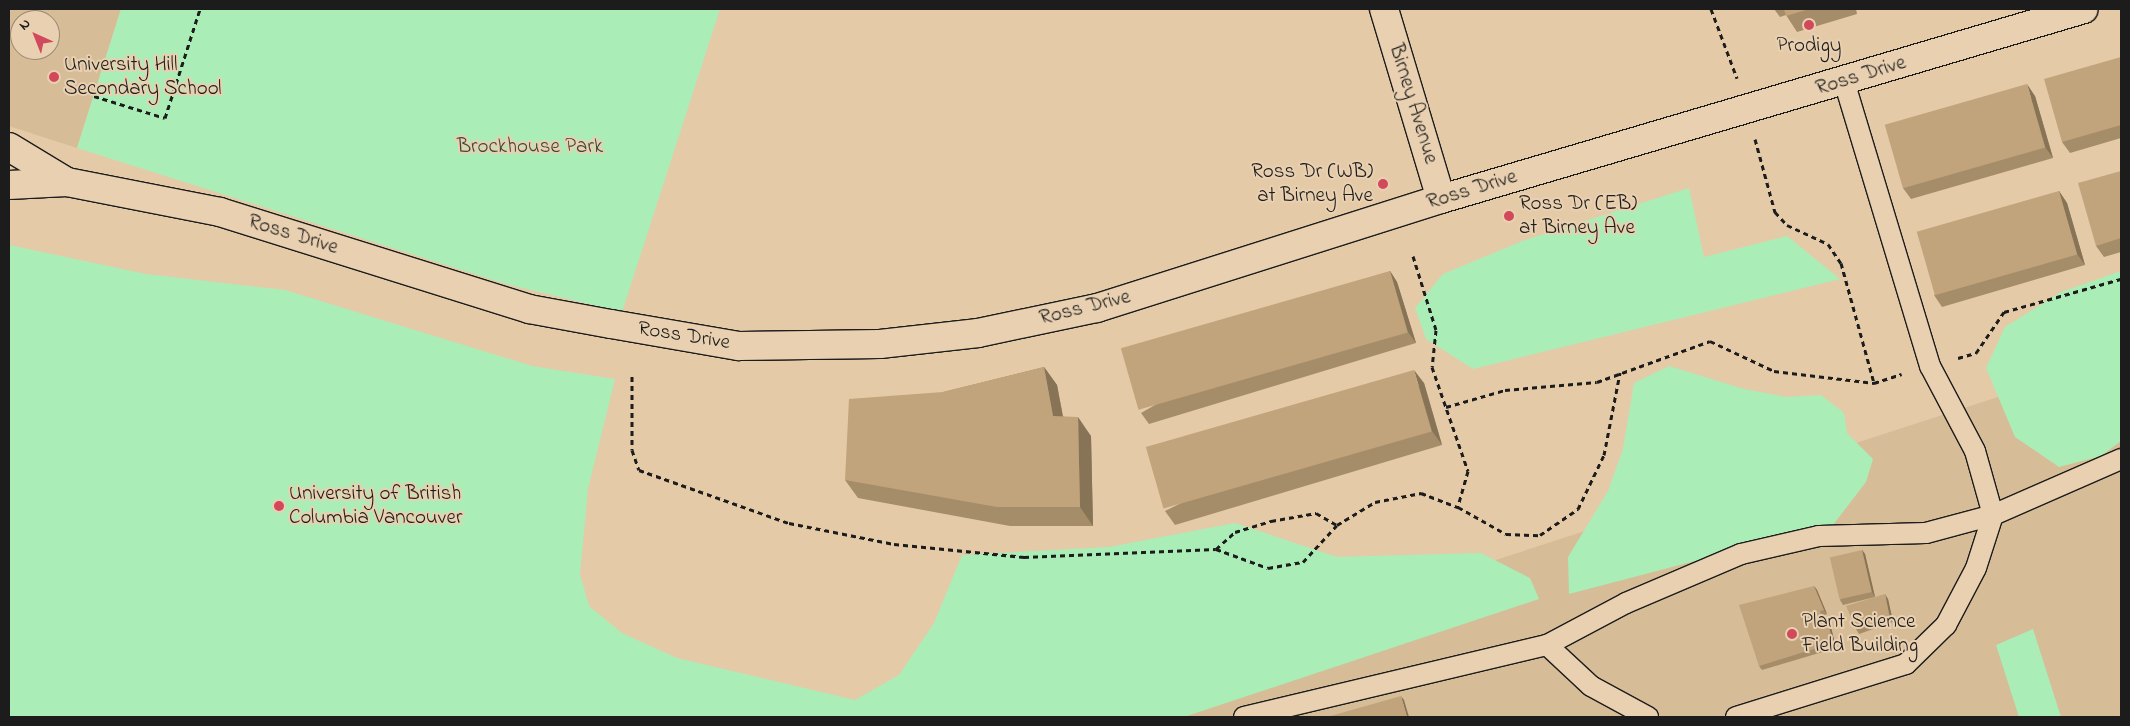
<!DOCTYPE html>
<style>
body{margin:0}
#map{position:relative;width:2130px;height:726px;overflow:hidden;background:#e5caa8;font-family:"Indie Flower",sans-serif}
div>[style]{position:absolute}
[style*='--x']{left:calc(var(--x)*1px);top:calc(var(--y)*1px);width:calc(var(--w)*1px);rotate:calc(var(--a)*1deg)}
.built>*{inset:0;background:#d6bc97}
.green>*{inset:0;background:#abedb6}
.path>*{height:3px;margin-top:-1.5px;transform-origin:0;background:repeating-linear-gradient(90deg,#1c1c1c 0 5px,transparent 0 9px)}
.roads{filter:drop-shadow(1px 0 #1c1c1c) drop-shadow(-1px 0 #1c1c1c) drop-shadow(0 1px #1c1c1c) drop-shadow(0 -1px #1c1c1c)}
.service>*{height:20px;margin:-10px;padding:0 10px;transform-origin:10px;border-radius:10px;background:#e9d0b1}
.minor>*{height:28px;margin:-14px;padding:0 14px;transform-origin:14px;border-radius:14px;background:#e9d0b1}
.wall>*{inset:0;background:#a68d6a}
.shaded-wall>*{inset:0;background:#877356}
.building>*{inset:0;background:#c1a47b;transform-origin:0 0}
.dots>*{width:14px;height:14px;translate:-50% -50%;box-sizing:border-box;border:2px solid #e9d0b1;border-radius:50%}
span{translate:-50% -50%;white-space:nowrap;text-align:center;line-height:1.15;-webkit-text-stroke:4px #e9d0b1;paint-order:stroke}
.poi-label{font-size:21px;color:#1c1c1c}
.left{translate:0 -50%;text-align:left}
.right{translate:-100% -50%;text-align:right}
.street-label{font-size:21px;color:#1c1c1c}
.park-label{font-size:21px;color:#39463b}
.frame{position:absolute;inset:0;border:10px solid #1c1c1c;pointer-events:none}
.north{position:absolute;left:10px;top:10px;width:50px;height:50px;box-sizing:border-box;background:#e9d0b1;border:1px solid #978875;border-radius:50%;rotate:316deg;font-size:14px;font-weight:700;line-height:20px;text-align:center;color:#1c1c1c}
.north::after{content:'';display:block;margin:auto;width:18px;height:22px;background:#d1495b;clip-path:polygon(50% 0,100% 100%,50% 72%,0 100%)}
</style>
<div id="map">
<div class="built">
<div style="clip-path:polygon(evenodd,9px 9px,121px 9px,77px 148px,9px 126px,9px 9px,20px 20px,50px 20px,50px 50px,20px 50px,20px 20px)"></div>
<div style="clip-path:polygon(2121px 357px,2121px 717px,1012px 717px)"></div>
</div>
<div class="green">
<div style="clip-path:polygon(121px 9px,720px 9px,622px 312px,506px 284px,77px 148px)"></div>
<div style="clip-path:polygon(1689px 188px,1704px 257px,1787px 236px,1840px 279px,1473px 369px,1426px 339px,1415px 308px,1443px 274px,1525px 240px)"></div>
<div style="clip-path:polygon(9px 245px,146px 274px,285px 290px,532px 366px,615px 379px,588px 489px,580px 574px,589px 606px,622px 633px,677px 658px,855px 700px,899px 675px,934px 623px,962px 555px,1109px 547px,1235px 523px,1337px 557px,1481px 553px,1530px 578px,1539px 599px,1184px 717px,9px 717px)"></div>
<div style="clip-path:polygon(2121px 271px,2121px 441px,2101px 456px,2059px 467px,2015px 437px,1986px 368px,2005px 327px,2061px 292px)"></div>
<div style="clip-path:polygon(1669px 366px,1744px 389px,1787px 397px,1821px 395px,1844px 413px,1847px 433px,1873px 459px,1866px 482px,1833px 525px,1569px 594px,1568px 557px,1608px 491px,1623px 449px,1634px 383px)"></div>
<div style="clip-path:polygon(2033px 629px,2061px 717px,2019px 717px,1996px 645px)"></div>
</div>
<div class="path">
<div style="--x:1711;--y:9;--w:74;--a:69.4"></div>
<div style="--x:94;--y:96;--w:74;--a:17.2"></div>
<div style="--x:165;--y:118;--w:114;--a:-72.2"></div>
<div style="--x:1755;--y:139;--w:76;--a:74.7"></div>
<div style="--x:1775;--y:212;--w:18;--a:47"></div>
<div style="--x:1787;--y:225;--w:45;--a:24.9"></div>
<div style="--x:1828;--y:244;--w:23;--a:56"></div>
<div style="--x:1841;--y:263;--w:124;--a:74.6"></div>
<div style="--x:1413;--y:256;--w:77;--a:72.7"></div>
<div style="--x:1436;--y:330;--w:37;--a:96"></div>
<div style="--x:1432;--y:367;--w:110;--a:70.9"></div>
<div style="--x:1468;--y:471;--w:37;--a:106"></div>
<div style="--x:1958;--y:358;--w:19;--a:-16"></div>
<div style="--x:1976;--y:353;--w:50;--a:-55.7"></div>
<div style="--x:2004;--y:312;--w:122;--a:-15.8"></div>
<div style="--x:632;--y:376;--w:74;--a:90"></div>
<div style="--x:632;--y:450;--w:21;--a:71"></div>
<div style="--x:639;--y:470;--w:159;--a:19.5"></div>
<div style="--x:789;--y:523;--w:107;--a:11.3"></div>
<div style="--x:894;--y:544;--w:131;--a:5.7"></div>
<div style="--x:1024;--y:557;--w:192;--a:-2.4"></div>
<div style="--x:1216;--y:549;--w:55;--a:20.1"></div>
<div style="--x:1268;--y:568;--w:36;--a:-10"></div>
<div style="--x:1303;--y:562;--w:50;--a:-47.4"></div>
<div style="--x:1337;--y:525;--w:44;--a:-31.2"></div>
<div style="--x:1375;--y:502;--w:47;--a:-11.1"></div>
<div style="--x:1421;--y:493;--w:40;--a:21"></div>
<div style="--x:1458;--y:507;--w:55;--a:29.4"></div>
<div style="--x:1506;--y:534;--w:34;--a:2"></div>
<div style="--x:1540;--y:535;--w:46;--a:-34.4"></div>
<div style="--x:1578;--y:509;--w:60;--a:-64.3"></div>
<div style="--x:1604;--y:455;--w:84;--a:-79"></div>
<div style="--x:1446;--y:407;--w:61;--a:-16.1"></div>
<div style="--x:1505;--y:390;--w:92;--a:-5"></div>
<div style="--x:1597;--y:382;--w:120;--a:-19.9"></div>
<div style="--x:1710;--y:341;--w:71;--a:25.1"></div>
<div style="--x:1774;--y:371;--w:101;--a:6.8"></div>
<div style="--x:1874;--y:383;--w:29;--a:-18"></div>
<div style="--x:1216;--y:549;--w:25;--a:-42"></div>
<div style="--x:1235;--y:532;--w:38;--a:-17"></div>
<div style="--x:1271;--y:521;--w:46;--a:-10.1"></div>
<div style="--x:1316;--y:513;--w:24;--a:30"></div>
</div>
<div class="roads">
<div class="service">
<div style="--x:1547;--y:645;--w:60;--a:43"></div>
<div style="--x:1591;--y:686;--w:65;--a:28.5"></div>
<div style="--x:1244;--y:717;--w:311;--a:-13.4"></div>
<div style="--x:1547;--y:645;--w:89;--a:-28"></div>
<div style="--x:1626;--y:603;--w:125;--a:-23.1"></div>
<div style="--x:1741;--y:554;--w:80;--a:-13"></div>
<div style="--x:1819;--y:536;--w:107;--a:-1.6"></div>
<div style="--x:1926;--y:533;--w:69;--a:-15"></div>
<div style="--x:1993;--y:515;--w:140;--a:-23.6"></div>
<div style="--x:1736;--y:717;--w:178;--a:-17.3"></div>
<div style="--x:1906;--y:664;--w:56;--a:-44.3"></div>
<div style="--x:1946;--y:625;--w:64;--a:-62.2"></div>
<div style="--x:1976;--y:568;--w:56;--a:-72.2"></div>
<div style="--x:1993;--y:515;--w:66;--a:-105.7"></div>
<div style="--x:1975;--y:451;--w:96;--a:-117.9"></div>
<div style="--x:1930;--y:366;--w:298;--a:-106.8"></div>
</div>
<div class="minor">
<div style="--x:1384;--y:9;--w:198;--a:73.3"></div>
<div style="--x:9;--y:147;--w:68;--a:31.1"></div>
<div style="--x:9;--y:185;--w:58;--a:-3"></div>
<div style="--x:67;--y:182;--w:156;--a:11.1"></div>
<div style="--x:220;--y:212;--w:324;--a:17.4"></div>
<div style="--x:529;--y:309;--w:83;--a:10.4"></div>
<div style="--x:611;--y:324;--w:130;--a:9.8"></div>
<div style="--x:739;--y:346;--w:141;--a:-0.8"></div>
<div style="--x:880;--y:344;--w:99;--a:-6.4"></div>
<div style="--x:978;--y:333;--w:122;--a:-11.9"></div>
<div style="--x:1097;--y:308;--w:361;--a:-17.6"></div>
<div style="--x:1441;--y:199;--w:670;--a:-16.46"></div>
</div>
</div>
<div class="wall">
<div style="clip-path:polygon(1774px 9px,1856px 9px,1857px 14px,1797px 32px,1786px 15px,1780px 17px)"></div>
<div style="clip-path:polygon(2121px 57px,2121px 138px,2070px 153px,2062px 142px)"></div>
<div style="clip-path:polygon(2035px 96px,2053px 158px,1911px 199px,1903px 188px)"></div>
<div style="clip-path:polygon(2121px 171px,2121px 252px,2104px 257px,2096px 246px)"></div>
<div style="clip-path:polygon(2059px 191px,2067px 203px,2085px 265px,1942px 307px,1934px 295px)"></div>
<div style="clip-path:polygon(1390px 271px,1397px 282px,1416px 343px,1149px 424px,1141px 413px)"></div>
<div style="clip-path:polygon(1044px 367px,1057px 385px,1063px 416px,1091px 436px,1093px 526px,1010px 526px,858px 498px,845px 480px,943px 392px)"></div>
<div style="clip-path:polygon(1424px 383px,1442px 445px,1175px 525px,1165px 511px)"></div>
<div style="clip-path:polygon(1862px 550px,1865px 554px,1875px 597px,1843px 605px,1840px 600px)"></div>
<div style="clip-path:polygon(1814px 586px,1817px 590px,1827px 614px,1823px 616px,1825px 619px,1827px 619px,1830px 623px,1836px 648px,1762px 670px,1759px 666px)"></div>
<div style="clip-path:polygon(1888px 599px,1893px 622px,1859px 634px,1856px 629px)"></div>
</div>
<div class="shaded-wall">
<div style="clip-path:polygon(2027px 84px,2035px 96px,2053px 158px,2045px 147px)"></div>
<div style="clip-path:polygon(2059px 191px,2067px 203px,2085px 265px,2077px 254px)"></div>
<div style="clip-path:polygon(1390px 271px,1397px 282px,1416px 343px,1408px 332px)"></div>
<div style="clip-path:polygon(1044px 367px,1057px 385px,1066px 434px,1053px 416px)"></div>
<div style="clip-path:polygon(1414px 370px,1424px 383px,1442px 445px,1432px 431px)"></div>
<div style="clip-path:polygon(1078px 417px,1091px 436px,1093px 526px,1080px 507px)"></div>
<div style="clip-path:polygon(1862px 550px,1865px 554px,1875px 597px,1872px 592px)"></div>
<div style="clip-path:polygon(1814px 586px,1817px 590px,1827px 614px,1824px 610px)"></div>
<div style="clip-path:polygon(1885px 594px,1888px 599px,1893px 622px,1890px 618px)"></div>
<div style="clip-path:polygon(1827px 619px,1830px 623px,1836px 648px,1833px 643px)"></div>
<div style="clip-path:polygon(1401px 696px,1404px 700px,1409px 717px,1407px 717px)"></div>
</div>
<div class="building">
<div style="clip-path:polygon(1784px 9px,1809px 9px,1786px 16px)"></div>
<div style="clip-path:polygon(2121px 57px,2121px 125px,2062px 142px,2044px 79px)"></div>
<div style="left:2027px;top:84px;width:66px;height:148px;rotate:74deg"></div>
<div style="clip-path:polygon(2121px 171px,2121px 238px,2096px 246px,2078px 183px)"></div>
<div style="left:2059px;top:191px;width:66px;height:148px;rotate:74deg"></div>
<div style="left:1390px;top:271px;width:64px;height:280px;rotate:74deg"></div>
<div style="clip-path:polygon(1044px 367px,1053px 416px,1078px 417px,1080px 507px,997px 507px,845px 480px,849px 399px,943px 392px)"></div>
<div style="left:1414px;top:370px;width:64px;height:279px;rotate:74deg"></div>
<div style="left:1862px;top:550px;width:43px;height:33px;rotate:77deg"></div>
<div style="clip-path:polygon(1814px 586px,1824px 610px,1820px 611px,1823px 620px,1827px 619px,1833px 643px,1759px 666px,1739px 605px)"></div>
<div style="clip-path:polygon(1885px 594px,1890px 618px,1856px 629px,1846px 606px)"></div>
<div style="clip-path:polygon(1401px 696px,1407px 717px,1327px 717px)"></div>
</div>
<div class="dots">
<div style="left:1809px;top:25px;background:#d1495b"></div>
<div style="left:54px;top:77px;background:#d1495b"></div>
<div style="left:1383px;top:184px;background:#d1495b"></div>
<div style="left:1509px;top:216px;background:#d1495b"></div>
<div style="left:279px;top:506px;background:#d1495b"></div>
<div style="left:1792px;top:634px;background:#d1495b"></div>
</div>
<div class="poi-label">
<span style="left:1809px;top:46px">Prodigy</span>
<span class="left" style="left:64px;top:77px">University Hill<br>Secondary School</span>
<span class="right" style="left:1373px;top:184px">Ross Dr (WB)<br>at Birney Ave</span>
<span class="left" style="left:1519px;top:216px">Ross Dr (EB)<br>at Birney Ave</span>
<span class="left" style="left:289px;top:506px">University of British<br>Columbia Vancouver</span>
<span class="left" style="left:1802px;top:634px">Plant Science<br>Field Building</span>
</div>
<div class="street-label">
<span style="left:1861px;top:76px;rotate:-17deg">Ross Drive</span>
<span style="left:1413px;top:104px;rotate:73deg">Birney Avenue</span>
<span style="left:1472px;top:190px;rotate:-17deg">Ross Drive</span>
<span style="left:293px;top:235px;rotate:17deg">Ross Drive</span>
<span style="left:1085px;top:308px;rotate:-14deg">Ross Drive</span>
<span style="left:684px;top:336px;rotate:9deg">Ross Drive</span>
</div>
<div class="park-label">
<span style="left:530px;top:147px">Brockhouse Park</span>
</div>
<div class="frame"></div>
<div class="north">N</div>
</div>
